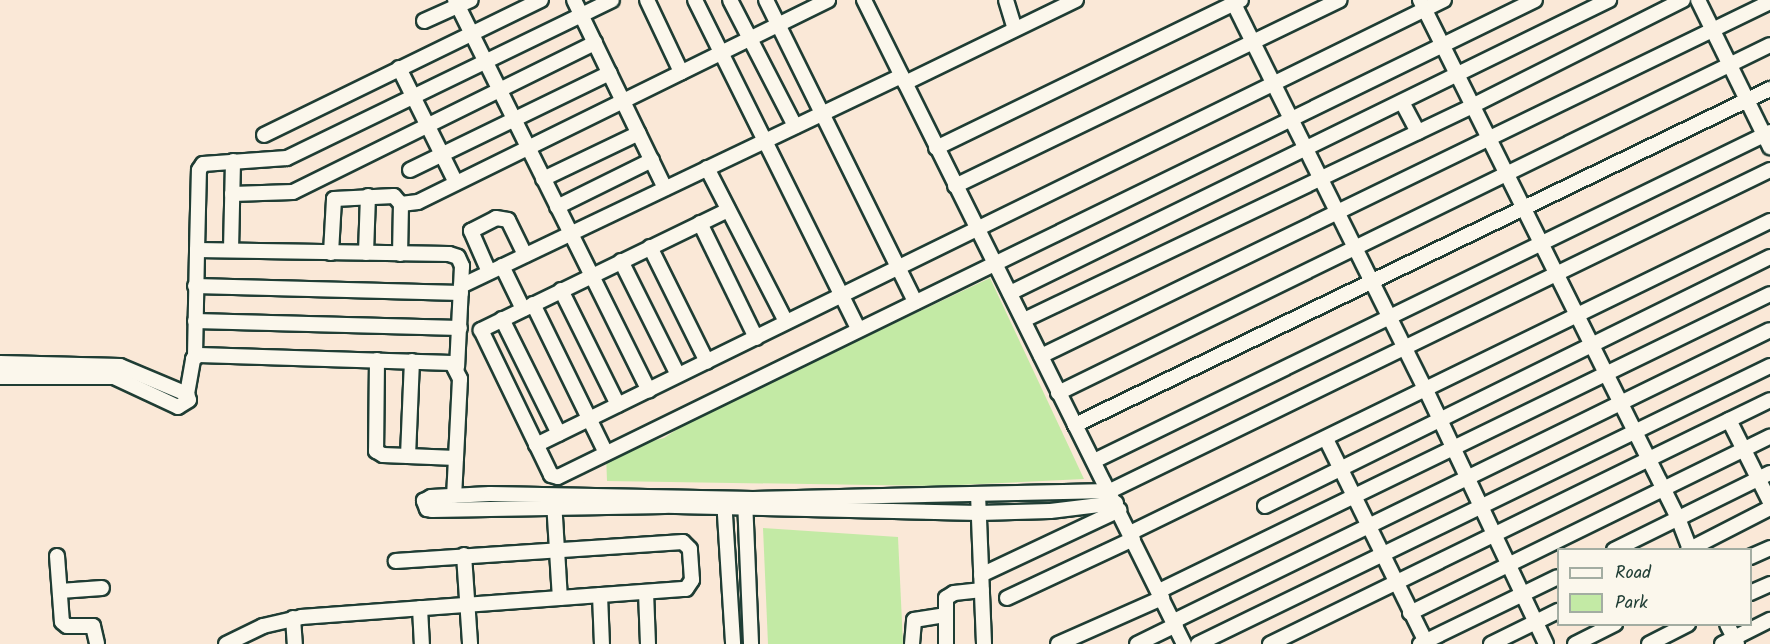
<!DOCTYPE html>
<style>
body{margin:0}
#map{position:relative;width:1770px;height:644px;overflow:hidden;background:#fae8d7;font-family:Kalam,sans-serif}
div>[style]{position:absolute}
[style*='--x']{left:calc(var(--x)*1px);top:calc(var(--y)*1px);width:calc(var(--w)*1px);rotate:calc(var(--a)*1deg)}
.green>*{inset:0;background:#c3eaa5}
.roads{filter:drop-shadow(2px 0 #1f3d34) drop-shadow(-2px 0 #1f3d34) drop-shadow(0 2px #1f3d34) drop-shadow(0 -2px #1f3d34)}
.minor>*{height:14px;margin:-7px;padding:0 7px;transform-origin:7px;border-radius:7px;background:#fbf7ec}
span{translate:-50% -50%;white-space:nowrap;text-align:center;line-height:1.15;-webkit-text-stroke:4.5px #fbf7ec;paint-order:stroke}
.legend{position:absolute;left:1557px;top:548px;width:195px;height:78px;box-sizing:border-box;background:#fbf7ec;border:2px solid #a3ada2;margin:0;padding:8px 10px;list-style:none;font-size:18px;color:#1f3d34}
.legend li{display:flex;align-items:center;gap:12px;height:30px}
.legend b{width:30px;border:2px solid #a3ada2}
</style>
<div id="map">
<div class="green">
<div style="clip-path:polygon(990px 278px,1084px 479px,937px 486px,607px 481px,606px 453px,664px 438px,694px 418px)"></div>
<div style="clip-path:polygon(763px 528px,898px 537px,903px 644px,768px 644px)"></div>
</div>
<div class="roads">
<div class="minor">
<div style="--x:455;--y:0;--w:436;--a:63.6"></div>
<div style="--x:574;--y:0;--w:209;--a:64.2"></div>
<div style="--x:647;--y:0;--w:80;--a:64.7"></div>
<div style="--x:695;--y:0;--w:366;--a:63.6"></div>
<div style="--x:730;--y:0;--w:142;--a:62.7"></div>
<div style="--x:766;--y:0;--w:337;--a:63.7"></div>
<div style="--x:864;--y:0;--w:719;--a:63.58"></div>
<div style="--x:1006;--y:0;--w:30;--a:73"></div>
<div style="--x:1232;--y:0;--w:433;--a:63.6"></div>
<div style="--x:1425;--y:388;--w:283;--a:64.7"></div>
<div style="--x:1420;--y:0;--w:579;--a:63.52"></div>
<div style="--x:1678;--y:518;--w:34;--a:69"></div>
<div style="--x:1698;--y:0;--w:164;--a:63.9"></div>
<div style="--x:424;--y:21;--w:51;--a:-24.1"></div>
<div style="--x:399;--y:68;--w:128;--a:63.6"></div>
<div style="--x:905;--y:83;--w:190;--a:-25.9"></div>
<div style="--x:1402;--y:102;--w:34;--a:62"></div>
<div style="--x:264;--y:135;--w:308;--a:-26"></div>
<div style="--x:936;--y:148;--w:339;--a:-25.9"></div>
<div style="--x:707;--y:168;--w:173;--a:62.8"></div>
<div style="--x:410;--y:170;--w:222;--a:-25.9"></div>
<div style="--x:543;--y:179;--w:106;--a:-25.6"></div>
<div style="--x:955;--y:186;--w:427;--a:-25.8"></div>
<div style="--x:232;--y:194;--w:61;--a:-1.9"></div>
<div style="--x:293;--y:192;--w:337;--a:-26.3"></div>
<div style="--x:401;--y:204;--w:17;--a:-7"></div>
<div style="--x:418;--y:202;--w:457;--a:-26.2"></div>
<div style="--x:557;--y:207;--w:106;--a:-26.3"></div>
<div style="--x:728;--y:210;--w:275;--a:154.1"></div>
<div style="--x:481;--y:330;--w:161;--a:64.2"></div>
<div style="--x:551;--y:475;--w:7;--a:16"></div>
<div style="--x:558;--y:477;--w:1087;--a:-26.02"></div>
<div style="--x:700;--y:223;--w:128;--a:64"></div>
<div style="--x:650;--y:247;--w:128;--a:63.6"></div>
<div style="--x:197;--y:250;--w:80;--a:-88.6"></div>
<div style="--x:199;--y:170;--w:7;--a:-56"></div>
<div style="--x:203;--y:164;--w:84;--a:-4.1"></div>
<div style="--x:287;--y:158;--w:361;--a:-25.9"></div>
<div style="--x:231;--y:250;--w:89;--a:-88.7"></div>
<div style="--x:331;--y:253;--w:54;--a:-86.8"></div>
<div style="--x:334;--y:199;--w:60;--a:-2.9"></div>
<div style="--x:394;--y:196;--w:11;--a:49"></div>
<div style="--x:401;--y:204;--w:50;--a:91.1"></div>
<div style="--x:366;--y:253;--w:57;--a:-88"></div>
<div style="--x:621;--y:261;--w:127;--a:63.4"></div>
<div style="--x:502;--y:266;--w:48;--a:64"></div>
<div style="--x:489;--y:272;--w:45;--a:-113.7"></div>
<div style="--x:471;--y:231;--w:28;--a:-27"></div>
<div style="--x:496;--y:218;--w:12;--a:9"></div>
<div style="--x:508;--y:220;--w:39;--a:64"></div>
<div style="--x:195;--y:286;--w:266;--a:1.5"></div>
<div style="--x:461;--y:286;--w:488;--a:-25.5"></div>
<div style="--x:561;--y:290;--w:128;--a:63.6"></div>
<div style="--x:1010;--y:293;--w:667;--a:-26.07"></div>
<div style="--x:533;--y:304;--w:166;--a:63.9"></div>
<div style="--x:502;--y:319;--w:128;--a:63.6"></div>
<div style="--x:1024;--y:320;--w:496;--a:-25.5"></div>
<div style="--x:1472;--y:106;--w:236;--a:-26.7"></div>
<div style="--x:195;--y:321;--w:265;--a:1.5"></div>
<div style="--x:195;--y:356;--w:106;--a:-88.9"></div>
<div style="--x:197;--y:250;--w:252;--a:0.9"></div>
<div style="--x:449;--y:254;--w:9;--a:18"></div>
<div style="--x:458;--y:257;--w:10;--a:66"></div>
<div style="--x:462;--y:266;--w:101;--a:92.8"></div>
<div style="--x:1041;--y:356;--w:810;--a:-25.9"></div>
<div style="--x:377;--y:360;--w:91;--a:90.6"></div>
<div style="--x:376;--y:451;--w:8;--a:30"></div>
<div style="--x:383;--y:455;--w:73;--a:2.4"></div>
<div style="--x:0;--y:363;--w:120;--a:1.4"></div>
<div style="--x:120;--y:366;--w:73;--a:22.7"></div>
<div style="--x:187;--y:394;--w:6;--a:72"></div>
<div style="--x:189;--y:400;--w:13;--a:148"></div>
<div style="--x:178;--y:407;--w:71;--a:-154.9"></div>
<div style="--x:114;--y:377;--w:114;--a:180"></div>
<div style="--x:1058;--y:393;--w:792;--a:-26.05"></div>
<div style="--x:187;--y:394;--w:36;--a:-80"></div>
<div style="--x:193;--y:359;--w:7;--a:-34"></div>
<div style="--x:199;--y:355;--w:253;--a:1.8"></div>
<div style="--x:452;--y:363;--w:18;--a:63"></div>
<div style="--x:460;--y:379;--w:117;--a:92.9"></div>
<div style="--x:1729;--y:420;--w:92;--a:63.4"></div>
<div style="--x:1075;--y:425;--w:772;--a:-25.8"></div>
<div style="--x:1326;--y:439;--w:229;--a:63.8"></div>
<div style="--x:536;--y:445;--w:1011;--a:-26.11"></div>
<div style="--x:408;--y:456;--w:95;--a:-87.6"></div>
<div style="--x:1094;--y:461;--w:752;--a:-25.95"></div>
<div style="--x:978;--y:494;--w:150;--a:87.7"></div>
<div style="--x:724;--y:499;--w:145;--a:86.4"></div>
<div style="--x:745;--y:500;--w:144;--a:87.6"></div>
<div style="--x:554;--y:501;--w:97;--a:86.5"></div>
<div style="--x:1116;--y:503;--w:66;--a:173.1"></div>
<div style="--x:1050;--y:511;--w:71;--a:178.4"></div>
<div style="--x:979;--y:513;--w:314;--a:-178.7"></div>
<div style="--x:665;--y:506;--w:233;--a:179"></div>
<div style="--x:432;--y:510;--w:5;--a:-169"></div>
<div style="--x:427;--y:509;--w:9;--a:-111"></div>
<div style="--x:424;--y:501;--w:8;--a:-30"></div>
<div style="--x:431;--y:497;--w:59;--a:-2.9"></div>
<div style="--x:490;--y:494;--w:263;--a:1.1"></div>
<div style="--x:753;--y:499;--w:357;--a:-1.3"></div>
<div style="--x:1110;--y:491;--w:734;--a:-25.94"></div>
<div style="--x:1265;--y:506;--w:563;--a:-26.25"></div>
<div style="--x:1130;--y:533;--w:712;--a:-25.99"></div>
<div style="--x:1614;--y:550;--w:174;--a:-26.3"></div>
<div style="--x:1688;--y:550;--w:92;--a:-27.1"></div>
<div style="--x:464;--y:555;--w:89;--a:86.1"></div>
<div style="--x:57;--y:556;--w:66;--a:85.7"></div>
<div style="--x:62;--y:622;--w:6;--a:39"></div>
<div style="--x:67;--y:626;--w:26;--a:0"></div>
<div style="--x:93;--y:626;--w:18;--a:77"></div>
<div style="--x:1750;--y:557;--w:22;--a:-24"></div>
<div style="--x:981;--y:575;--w:153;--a:-25.2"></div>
<div style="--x:60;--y:591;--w:42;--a:-4.1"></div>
<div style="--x:1159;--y:591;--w:679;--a:-25.92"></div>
<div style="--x:646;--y:592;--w:52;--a:87.8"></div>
<div style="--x:1750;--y:593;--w:22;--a:-24"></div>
<div style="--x:600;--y:595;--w:49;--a:87.7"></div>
<div style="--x:1007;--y:598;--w:139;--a:-25.1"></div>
<div style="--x:420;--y:608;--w:36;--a:87"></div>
<div style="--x:1410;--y:613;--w:401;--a:-26.1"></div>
<div style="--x:293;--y:618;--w:26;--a:86"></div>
<div style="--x:1174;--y:621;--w:663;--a:-26.02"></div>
<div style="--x:1727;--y:624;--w:22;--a:63"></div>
<div style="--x:226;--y:644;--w:41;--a:-25.9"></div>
<div style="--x:263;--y:626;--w:39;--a:-13"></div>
<div style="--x:301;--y:617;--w:386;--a:-4.2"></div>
<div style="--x:686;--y:589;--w:11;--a:-56"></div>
<div style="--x:692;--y:580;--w:31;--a:-94"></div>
<div style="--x:690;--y:549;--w:10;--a:-135"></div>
<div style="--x:683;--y:542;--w:288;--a:176.2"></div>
<div style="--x:912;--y:644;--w:24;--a:-85"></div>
<div style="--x:914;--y:620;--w:31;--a:-9"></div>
<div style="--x:946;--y:644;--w:46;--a:-90"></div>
<div style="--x:946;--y:598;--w:9;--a:-32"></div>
<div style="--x:954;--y:593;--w:28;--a:-6"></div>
<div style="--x:1058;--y:644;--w:114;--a:-23.9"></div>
<div style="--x:1137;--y:644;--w:43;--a:-26"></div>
<div style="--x:1198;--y:644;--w:636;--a:-25.92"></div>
<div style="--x:1270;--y:644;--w:556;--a:-26.01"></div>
<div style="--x:1420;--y:644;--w:153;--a:-25.9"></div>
<div style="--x:1491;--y:644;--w:75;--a:-26.2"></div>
<div style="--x:1575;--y:644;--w:45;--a:-26.6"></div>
<div style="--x:1649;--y:644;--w:44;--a:-27.1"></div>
<div style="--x:1722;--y:644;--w:54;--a:-26.6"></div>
</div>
</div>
<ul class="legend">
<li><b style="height:8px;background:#fbf7ec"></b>Road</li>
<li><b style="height:16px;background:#c3eaa5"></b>Park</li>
</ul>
</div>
